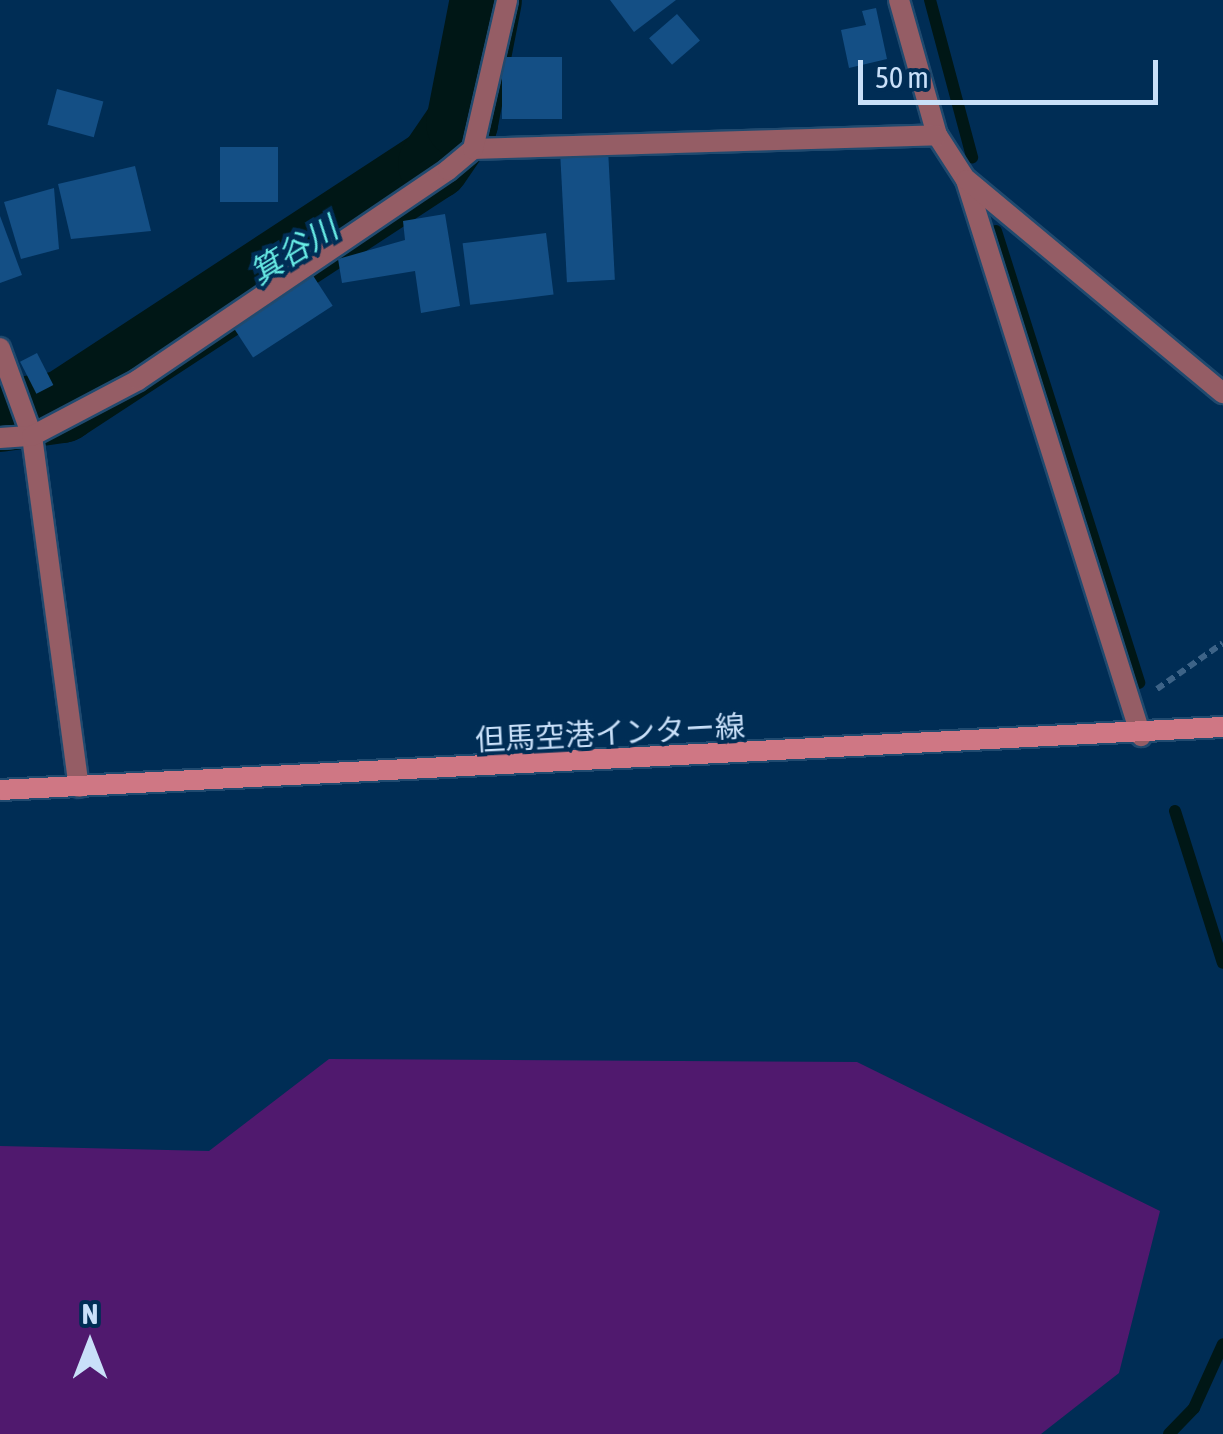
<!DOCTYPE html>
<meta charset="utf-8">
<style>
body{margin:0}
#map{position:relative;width:1223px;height:1434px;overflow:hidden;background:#002d55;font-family:"Asap Condensed","Noto Sans JP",sans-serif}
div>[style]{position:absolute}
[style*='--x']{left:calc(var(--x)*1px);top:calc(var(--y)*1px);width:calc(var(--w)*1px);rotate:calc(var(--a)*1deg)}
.green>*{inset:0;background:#50196e}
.stream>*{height:12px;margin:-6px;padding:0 6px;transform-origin:6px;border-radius:6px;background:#001716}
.river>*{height:72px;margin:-36px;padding:0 36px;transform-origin:36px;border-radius:36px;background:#001716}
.building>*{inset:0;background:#144f85;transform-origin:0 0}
.path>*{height:6px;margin-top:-3px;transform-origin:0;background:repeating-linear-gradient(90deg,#3d6387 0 8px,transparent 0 13px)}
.roads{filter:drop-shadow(2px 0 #204a6f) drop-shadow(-2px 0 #204a6f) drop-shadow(0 2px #204a6f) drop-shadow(0 -2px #204a6f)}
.minor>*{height:20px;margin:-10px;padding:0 10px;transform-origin:10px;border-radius:10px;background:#955d65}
.secondary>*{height:20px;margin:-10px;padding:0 10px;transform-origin:10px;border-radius:10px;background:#cf7784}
span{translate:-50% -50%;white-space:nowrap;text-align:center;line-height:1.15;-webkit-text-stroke:8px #002d55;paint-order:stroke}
.street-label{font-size:30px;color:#c9e0f9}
.water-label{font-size:32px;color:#67ebe5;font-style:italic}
.north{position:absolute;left:40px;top:1294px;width:100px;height:100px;-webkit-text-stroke:8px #002d55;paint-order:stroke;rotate:0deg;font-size:28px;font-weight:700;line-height:40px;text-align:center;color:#c9e0f9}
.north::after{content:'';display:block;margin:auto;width:35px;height:45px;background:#c9e0f9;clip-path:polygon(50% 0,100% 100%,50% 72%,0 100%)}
.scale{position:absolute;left:858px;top:60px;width:300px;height:45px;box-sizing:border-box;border:5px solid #c9e0f9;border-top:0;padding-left:12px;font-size:30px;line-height:35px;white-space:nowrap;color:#c9e0f9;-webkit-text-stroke:8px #002d55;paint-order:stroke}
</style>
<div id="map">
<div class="green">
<div style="clip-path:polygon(329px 1059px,857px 1062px,1160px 1211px,1119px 1373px,1041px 1434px,0 1434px,0 1146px,209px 1151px)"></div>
</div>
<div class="stream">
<div style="--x:930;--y:0;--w:163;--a:75"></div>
<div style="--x:996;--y:231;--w:474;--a:72.4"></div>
<div style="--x:0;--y:396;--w:21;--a:62"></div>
<div style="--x:1175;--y:811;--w:159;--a:72.5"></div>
<div style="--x:1169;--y:1434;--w:36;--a:-46"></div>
<div style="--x:1194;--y:1408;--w:70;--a:-65.6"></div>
</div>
<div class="river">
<div style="--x:0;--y:416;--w:63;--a:-8.3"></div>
<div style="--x:62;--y:407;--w:444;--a:-33.2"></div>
<div style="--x:434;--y:164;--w:50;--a:-55.7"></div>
<div style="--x:462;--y:123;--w:125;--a:-79"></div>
</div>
<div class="building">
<div style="clip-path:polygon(610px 0,676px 0,634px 32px)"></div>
<div style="clip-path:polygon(876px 8px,887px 59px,849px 68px,841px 30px,866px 25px,862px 11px)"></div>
<div style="left:677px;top:14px;width:35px;height:37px;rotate:49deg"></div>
<div style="left:562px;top:57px;width:62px;height:60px;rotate:90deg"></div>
<div style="left:57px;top:89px;width:48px;height:37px;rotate:15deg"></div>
<div style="left:220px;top:147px;width:58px;height:55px"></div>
<div style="left:608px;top:149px;width:131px;height:48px;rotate:87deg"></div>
<div style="clip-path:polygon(135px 166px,151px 231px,71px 239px,58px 184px)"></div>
<div style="clip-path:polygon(54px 188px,59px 249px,21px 259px,4px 202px)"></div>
<div style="clip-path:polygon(445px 214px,460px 306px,421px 313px,415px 271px,342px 283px,338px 259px,405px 240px,403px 221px)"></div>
<div style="clip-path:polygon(0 216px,22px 275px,0 283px)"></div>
<div style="left:546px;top:233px;width:62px;height:84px;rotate:83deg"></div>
<div style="left:312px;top:274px;width:38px;height:95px;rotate:57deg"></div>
<div style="left:37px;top:353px;width:36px;height:19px;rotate:63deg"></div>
</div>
<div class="path">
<div style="--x:1157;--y:689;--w:80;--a:-34.9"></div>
</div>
<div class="roads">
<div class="minor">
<div style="--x:899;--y:0;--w:140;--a:74.3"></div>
<div style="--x:937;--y:135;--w:54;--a:57.2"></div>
<div style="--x:966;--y:180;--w:583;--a:72.53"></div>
<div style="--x:473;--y:149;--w:464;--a:-1.7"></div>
<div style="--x:967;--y:180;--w:333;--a:39.8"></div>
<div style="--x:0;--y:348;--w:94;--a:70"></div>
<div style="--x:32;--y:436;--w:354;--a:82.4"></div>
<div style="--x:0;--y:438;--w:32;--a:-4"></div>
<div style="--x:32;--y:436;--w:120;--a:-27.8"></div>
<div style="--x:138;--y:380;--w:374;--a:-34.1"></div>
<div style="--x:448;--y:170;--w:33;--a:-40"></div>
<div style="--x:473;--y:149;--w:153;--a:-77.1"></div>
</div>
<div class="secondary">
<div style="--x:0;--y:790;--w:1225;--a:-2.95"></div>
</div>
</div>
<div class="street-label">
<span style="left:610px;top:733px;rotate:-3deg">但馬空港インター線</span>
</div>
<div class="water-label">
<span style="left:294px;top:251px;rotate:-32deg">箕谷川</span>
</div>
<div class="north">N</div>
<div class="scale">50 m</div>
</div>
